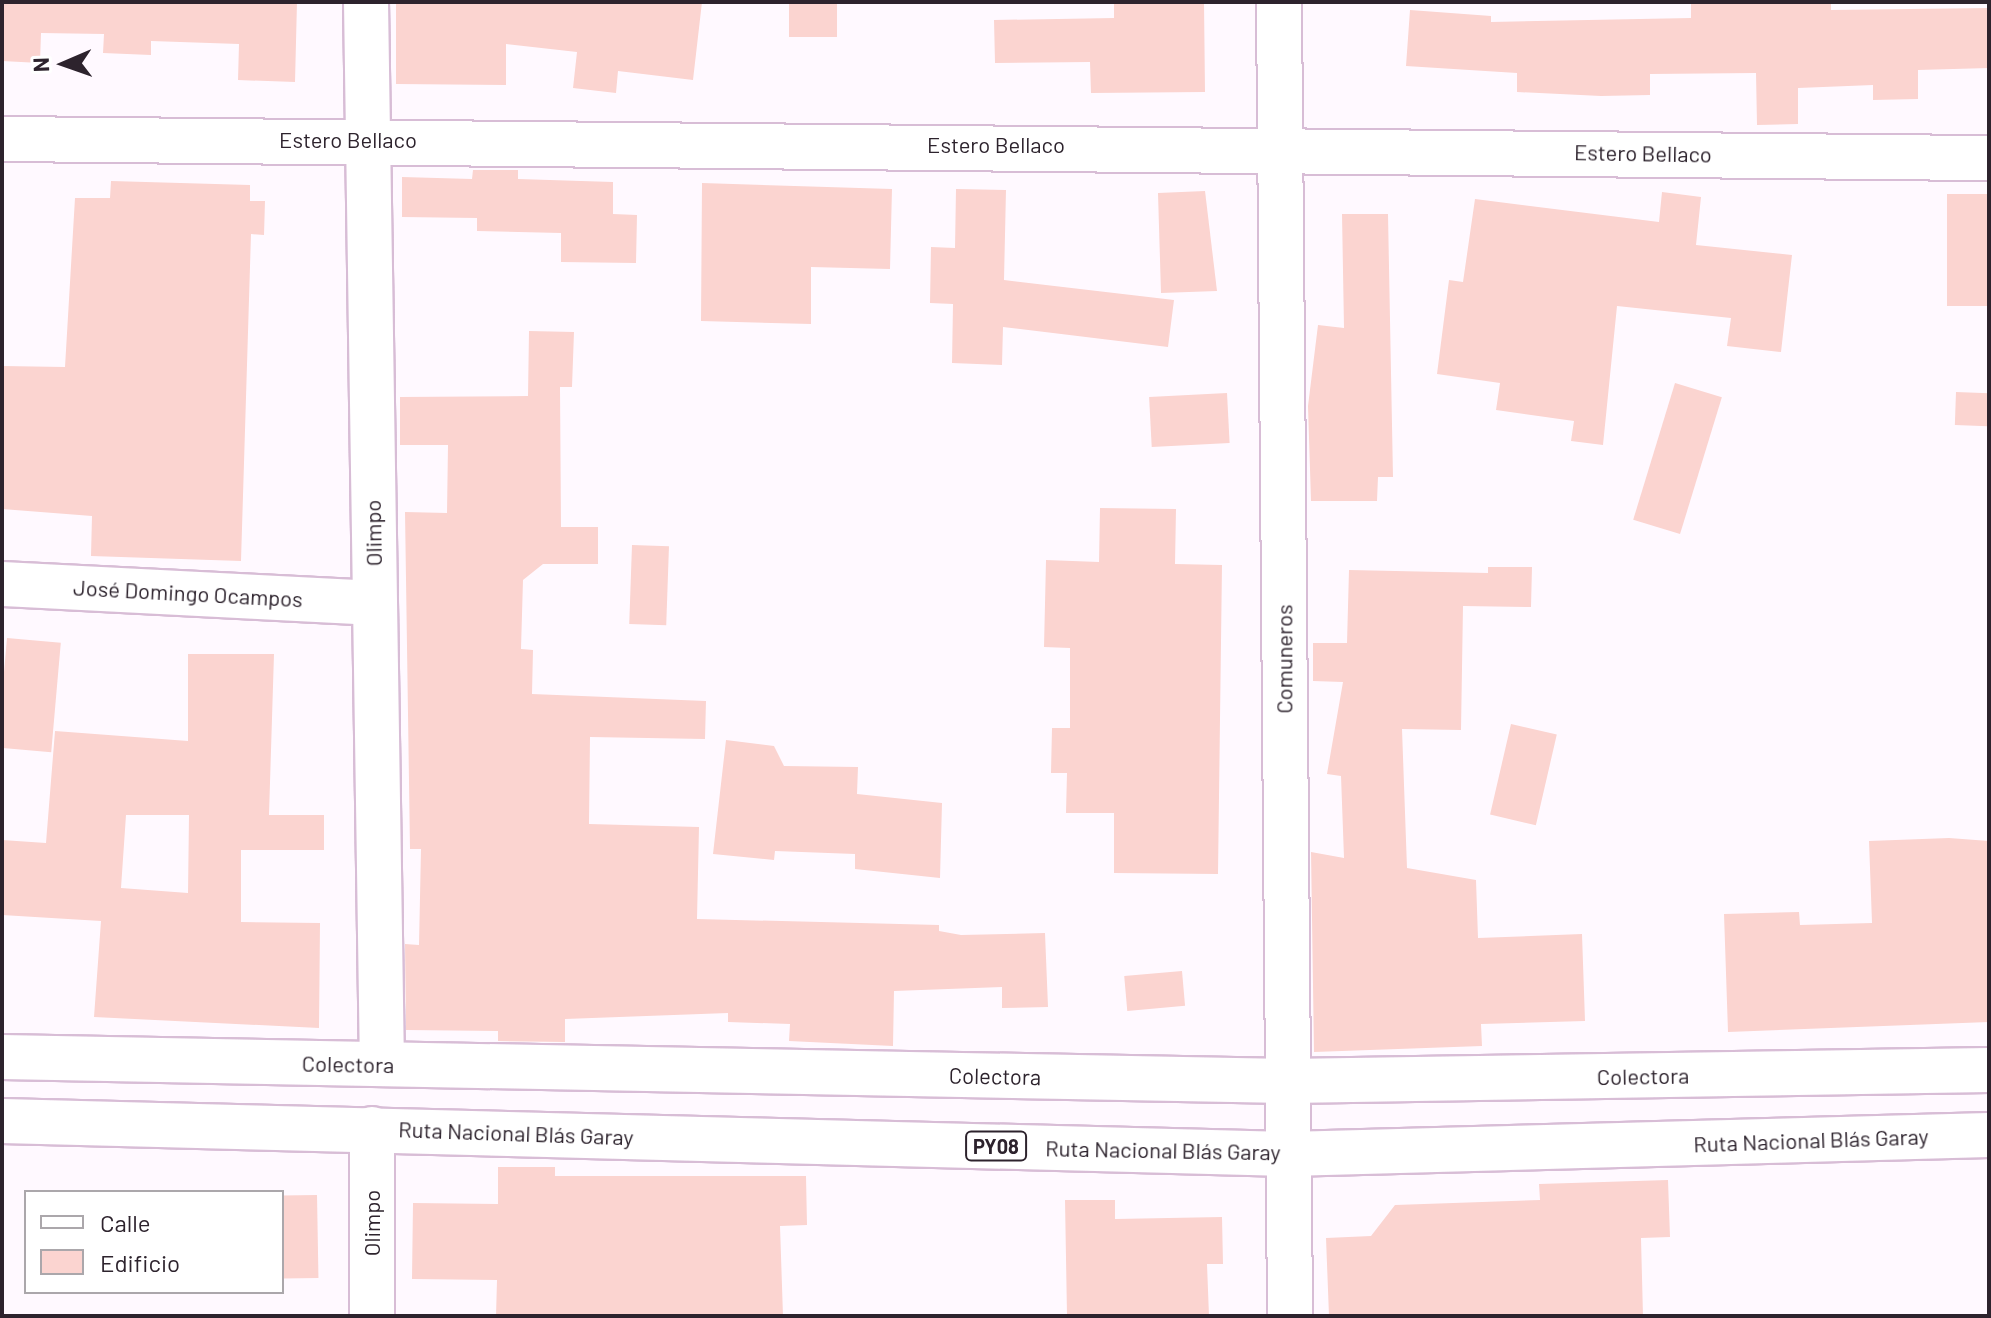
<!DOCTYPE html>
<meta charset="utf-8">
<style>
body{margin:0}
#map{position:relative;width:1991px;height:1318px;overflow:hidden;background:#fff9ff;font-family:Barlow,sans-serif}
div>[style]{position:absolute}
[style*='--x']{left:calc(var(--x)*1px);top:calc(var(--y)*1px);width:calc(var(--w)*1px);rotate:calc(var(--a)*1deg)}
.building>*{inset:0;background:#fbd4d0;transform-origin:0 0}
.roads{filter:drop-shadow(2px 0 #d8bdd6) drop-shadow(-2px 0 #d8bdd6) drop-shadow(0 2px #d8bdd6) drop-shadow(0 -2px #d8bdd6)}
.street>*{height:44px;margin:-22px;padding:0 22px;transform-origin:22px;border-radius:22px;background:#fff}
.secondary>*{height:44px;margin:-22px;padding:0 22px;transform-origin:22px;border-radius:22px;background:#fff}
.highway>*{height:44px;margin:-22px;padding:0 22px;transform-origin:22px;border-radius:22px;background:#fff}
span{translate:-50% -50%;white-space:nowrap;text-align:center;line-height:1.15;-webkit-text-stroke:6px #fff;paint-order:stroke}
.shield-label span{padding:2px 6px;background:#fff;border:2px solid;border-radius:6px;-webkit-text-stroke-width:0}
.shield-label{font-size:20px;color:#2d232d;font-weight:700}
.street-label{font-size:22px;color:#2d232d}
.frame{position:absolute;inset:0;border:4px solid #2d232d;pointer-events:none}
.legend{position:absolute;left:24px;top:1190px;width:260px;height:104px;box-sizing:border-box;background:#fff;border:2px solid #aba7ab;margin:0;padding:10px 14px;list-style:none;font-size:24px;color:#2d232d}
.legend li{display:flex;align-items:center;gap:16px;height:40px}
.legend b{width:40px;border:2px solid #aba7ab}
.north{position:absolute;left:24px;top:24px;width:80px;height:80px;-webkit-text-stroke:6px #fff;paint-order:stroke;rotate:268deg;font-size:22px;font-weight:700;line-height:32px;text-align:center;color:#2d232d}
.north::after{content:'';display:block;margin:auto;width:28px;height:36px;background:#2d232d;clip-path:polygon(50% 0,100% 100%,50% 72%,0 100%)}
</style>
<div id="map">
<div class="building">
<div style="clip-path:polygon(2px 2px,297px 2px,295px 82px,238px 80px,239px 44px,151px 41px,151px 55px,103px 53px,104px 34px,41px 33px,40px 63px,2px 61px)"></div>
<div style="clip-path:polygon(396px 2px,702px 2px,693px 80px,618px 71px,616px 93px,573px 88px,577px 52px,506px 44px,506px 85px,396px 84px)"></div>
<div style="left:789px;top:2px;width:48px;height:35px"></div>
<div style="clip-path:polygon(1114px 2px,1204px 2px,1205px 92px,1091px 93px,1090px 62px,995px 63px,994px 20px,1114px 18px)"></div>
<div style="clip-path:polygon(1691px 2px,1831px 2px,1831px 10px,1989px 8px,1989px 68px,1918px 70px,1918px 99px,1873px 100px,1873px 85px,1798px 88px,1798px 124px,1757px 125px,1756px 73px,1650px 74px,1650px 95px,1601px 96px,1517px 92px,1517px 73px,1406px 66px,1410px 10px,1491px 16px,1491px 22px,1691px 18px)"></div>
<div style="clip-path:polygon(473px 170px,518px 170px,518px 179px,613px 182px,613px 214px,637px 215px,636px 263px,561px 262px,561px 233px,477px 231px,477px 218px,402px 217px,402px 177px,472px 179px)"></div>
<div style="clip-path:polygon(111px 181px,250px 185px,250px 201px,265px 201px,264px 235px,251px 234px,241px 561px,91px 556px,92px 516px,2px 509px,2px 366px,65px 367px,75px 198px,110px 198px)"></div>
<div style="clip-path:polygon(702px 183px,892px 189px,890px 269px,811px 267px,811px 324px,701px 321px)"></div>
<div style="clip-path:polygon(956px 189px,1006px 190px,1004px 280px,1174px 300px,1168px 347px,1003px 327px,1002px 365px,952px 363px,953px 304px,930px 303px,931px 247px,955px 248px)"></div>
<div style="clip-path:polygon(1205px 191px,1217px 291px,1161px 293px,1158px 193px)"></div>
<div style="clip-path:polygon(1662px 192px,1701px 197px,1696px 245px,1792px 255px,1781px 352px,1727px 346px,1731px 318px,1617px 306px,1603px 445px,1571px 441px,1574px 421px,1496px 410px,1500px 383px,1437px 374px,1449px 280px,1463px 282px,1475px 199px,1659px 222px)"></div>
<div style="left:1947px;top:194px;width:42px;height:112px"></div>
<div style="clip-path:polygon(1342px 214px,1388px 214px,1393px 477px,1378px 477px,1377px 501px,1311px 501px,1308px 406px,1318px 325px,1344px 328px)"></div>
<div style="clip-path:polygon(529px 331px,574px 332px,572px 387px,560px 387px,561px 527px,598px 527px,598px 564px,543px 564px,523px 580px,521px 649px,533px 650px,532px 694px,706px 701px,705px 739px,590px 737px,589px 824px,699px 827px,697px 919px,939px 925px,939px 931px,961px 935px,1045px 933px,1048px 1007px,1002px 1008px,1002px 987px,894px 991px,893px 1046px,789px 1041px,790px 1024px,728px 1022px,728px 1013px,565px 1019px,565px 1042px,498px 1041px,498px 1031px,406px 1030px,405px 944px,419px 945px,421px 849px,410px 849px,405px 512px,447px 513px,448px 445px,400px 445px,400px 397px,528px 396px)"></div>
<div style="left:1675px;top:383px;width:49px;height:143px;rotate:17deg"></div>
<div style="left:1956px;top:392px;width:33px;height:33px;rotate:2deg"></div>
<div style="left:1227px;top:393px;width:50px;height:78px;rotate:87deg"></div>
<div style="clip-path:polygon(1100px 508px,1176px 509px,1175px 564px,1222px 565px,1218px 874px,1114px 873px,1114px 813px,1066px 813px,1067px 773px,1051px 773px,1052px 728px,1070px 728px,1070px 648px,1044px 647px,1046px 560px,1099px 562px)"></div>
<div style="left:632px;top:545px;width:37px;height:79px;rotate:2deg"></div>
<div style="clip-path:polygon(1488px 567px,1532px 567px,1531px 607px,1463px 606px,1461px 730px,1402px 729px,1407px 868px,1476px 880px,1478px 938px,1582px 934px,1585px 1021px,1481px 1024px,1482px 1046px,1314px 1052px,1311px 852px,1344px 858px,1341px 776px,1327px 774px,1343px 682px,1313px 681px,1313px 643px,1347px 643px,1349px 570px,1488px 573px)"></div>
<div style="left:7px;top:638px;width:54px;height:110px;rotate:5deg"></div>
<div style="clip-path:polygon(evenodd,188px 654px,274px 654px,269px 815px,324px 815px,324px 850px,241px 850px,241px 922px,320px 923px,319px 1028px,94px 1017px,101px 921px,2px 915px,2px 840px,46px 843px,55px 731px,188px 741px,188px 654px,126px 815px,189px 815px,188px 893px,121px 888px,126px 815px)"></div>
<div style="left:1511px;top:724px;width:47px;height:93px;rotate:13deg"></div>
<div style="clip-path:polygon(726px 740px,774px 746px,784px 766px,858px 767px,857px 794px,942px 803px,940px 878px,855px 869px,855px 854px,775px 851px,774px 860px,713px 854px)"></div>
<div style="clip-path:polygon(1949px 838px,1989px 841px,1989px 1022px,1728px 1032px,1724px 914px,1799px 912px,1800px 925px,1872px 923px,1869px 841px)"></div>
<div style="left:1182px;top:971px;width:35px;height:58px;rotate:85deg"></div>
<div style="clip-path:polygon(498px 1167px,555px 1167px,555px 1176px,806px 1176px,807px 1225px,780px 1226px,783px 1316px,496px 1316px,497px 1280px,412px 1279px,413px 1203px,498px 1204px)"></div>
<div style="clip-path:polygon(1668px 1180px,1670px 1237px,1641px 1238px,1643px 1316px,1329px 1316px,1326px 1238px,1371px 1236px,1395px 1205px,1540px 1200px,1539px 1184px)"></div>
<div style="left:317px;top:1195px;width:83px;height:35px;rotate:89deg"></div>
<div style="clip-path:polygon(1065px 1200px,1115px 1200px,1115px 1219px,1222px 1217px,1223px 1264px,1207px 1264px,1209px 1316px,1067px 1316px)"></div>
</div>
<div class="roads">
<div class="street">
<div style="--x:366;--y:2;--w:1062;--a:89.14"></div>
<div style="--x:1279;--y:2;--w:1314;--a:89.52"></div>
<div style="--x:2;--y:139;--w:1987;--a:0.55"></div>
<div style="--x:2;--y:584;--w:372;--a:2.9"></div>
<div style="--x:372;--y:1129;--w:187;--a:90"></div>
</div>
<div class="secondary">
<div style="--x:2;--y:1057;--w:1286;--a:1.07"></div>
<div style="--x:1288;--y:1081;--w:701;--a:-0.9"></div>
</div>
<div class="highway">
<div style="--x:2;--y:1121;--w:1286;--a:1.47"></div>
<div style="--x:1288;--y:1154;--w:701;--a:-1.55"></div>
</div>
</div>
<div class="shield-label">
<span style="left:996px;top:1146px">PY08</span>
</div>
<div class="street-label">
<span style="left:348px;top:140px">Estero Bellaco</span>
<span style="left:996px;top:145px">Estero Bellaco</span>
<span style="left:1643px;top:153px;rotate:1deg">Estero Bellaco</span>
<span style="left:373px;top:533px;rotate:-91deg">Olimpo</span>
<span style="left:188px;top:593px;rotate:3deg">José Domingo Ocampos</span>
<span style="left:1284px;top:659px;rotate:-90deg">Comuneros</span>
<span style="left:348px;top:1064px;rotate:1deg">Colectora</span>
<span style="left:995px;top:1076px;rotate:1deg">Colectora</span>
<span style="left:1643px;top:1076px;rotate:-1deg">Colectora</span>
<span style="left:516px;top:1133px;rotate:2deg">Ruta Nacional Blás Garay</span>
<span style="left:1811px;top:1140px;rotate:-2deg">Ruta Nacional Blás Garay</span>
<span style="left:1163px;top:1150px;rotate:1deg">Ruta Nacional Blás Garay</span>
<span style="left:372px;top:1223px;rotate:-90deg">Olimpo</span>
</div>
<div class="frame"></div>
<ul class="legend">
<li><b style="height:10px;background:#fff"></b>Calle</li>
<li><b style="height:22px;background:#fbd4d0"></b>Edificio</li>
</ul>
<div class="north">N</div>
</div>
